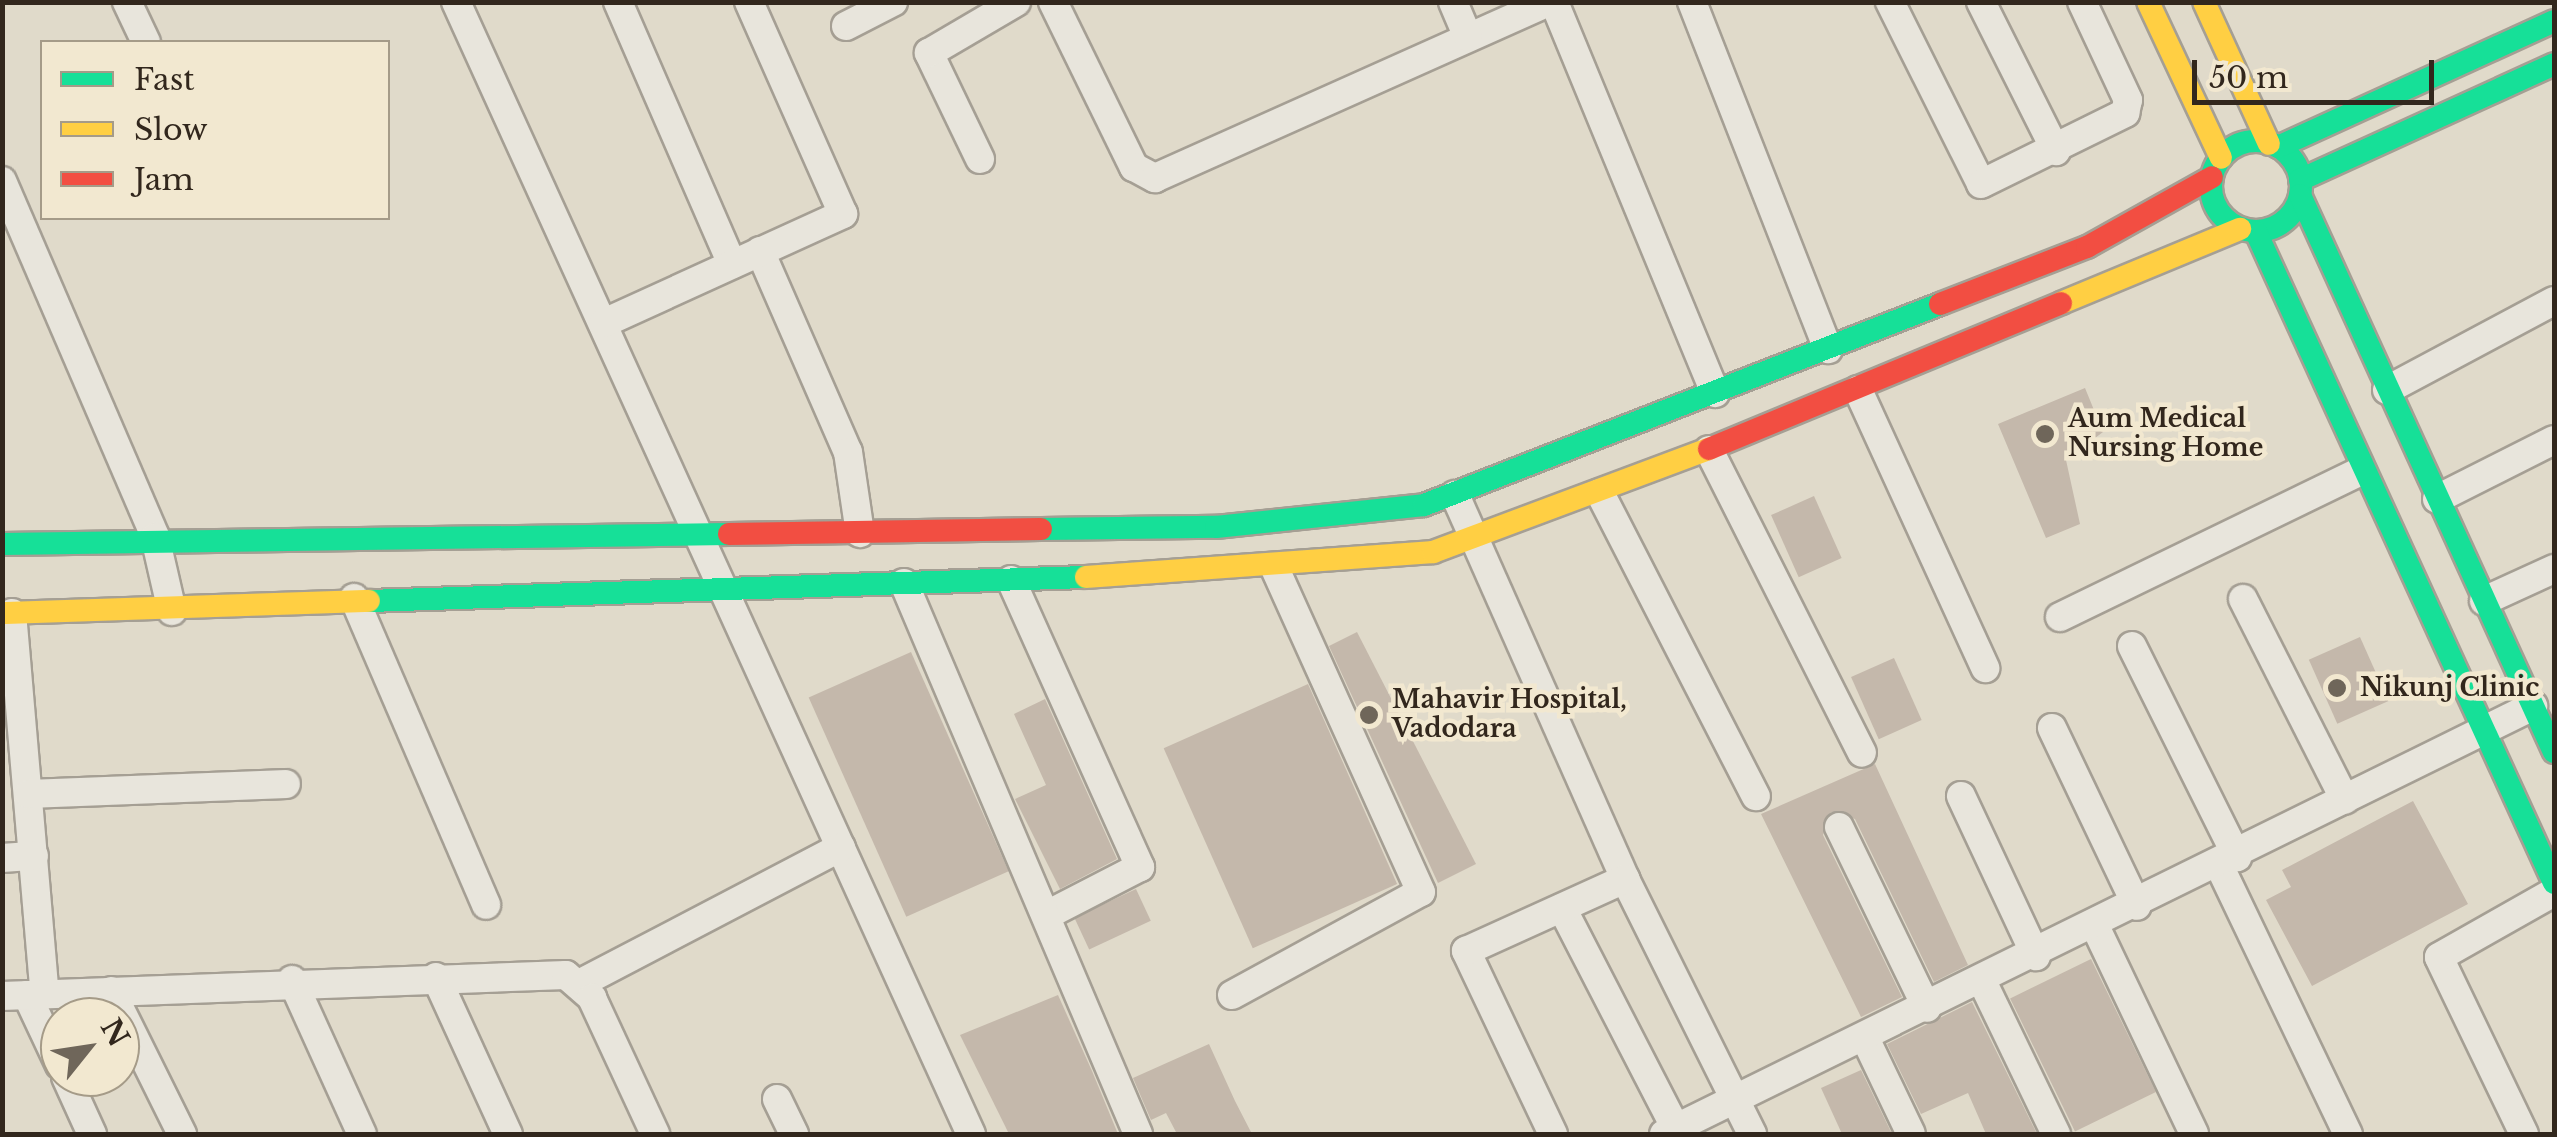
<!DOCTYPE html>
<style>
body{margin:0}
#map{position:relative;width:2557px;height:1137px;overflow:hidden;background:#e0daca;font-family:"Libre Baskerville",serif}
div>[style]{position:absolute}
[style*='--x']{left:calc(var(--x)*1px);top:calc(var(--y)*1px);width:calc(var(--w)*1px);rotate:calc(var(--a)*1deg)}
.building>*{inset:0;background:#c4b8ab;transform-origin:0 0}
.roads{filter:drop-shadow(2px 0 #a59f94) drop-shadow(-2px 0 #a59f94) drop-shadow(0 2px #a59f94) drop-shadow(0 -2px #a59f94)}
.street>*{height:28px;margin:-14px;padding:0 14px;transform-origin:14px;border-radius:14px;background:#e8e5dc}
.fast>*{height:22px;margin:-11px;padding:0 11px;transform-origin:11px;border-radius:11px;background:#16e098}
.fast>.ring{margin:-11px;padding:0;box-sizing:content-box;background:none;border:22px solid #16e098;border-radius:50%}
.slow>*{height:22px;margin:-11px;padding:0 11px;transform-origin:11px;border-radius:11px;background:#ffcf43}
.jam>*{height:22px;margin:-11px;padding:0 11px;transform-origin:11px;border-radius:11px;background:#f24e42}
.dots>*{width:28px;height:28px;translate:-50% -50%;box-sizing:border-box;border:5px solid #f2e8d0;border-radius:50%}
span{translate:-50% -50%;white-space:nowrap;text-align:center;line-height:1.15;-webkit-text-stroke:9px #f2e8d0;paint-order:stroke}
.poi-label{font-size:25px;color:#32271d;font-weight:700}
.left{translate:0 -50%;text-align:left}
.frame{position:absolute;inset:0;border:5px solid #32271d;pointer-events:none}
.legend{position:absolute;left:40px;top:40px;width:350px;height:180px;box-sizing:border-box;background:#f2e8d0;border:2px solid #a59b88;margin:0;padding:12px 18px;list-style:none;font-size:30px;color:#32271d}
.legend li{display:flex;align-items:center;gap:20px;height:50px}
.legend b{width:50px;border:2px solid #a59b88}
.north{position:absolute;left:40px;top:997px;width:100px;height:100px;box-sizing:border-box;background:#f2e8d0;border:2px solid #a59b88;border-radius:50%;rotate:60deg;font-size:28px;font-weight:700;line-height:40px;text-align:center;color:#32271d}
.north::after{content:'';display:block;margin:auto;width:35px;height:45px;background:#6f665a;clip-path:polygon(50% 0,100% 100%,50% 72%,0 100%)}
.scale{position:absolute;left:2192px;top:60px;width:242px;height:45px;box-sizing:border-box;border:5px solid #32271d;border-top:0;padding-left:12px;font-size:30px;line-height:35px;white-space:nowrap;color:#32271d;-webkit-text-stroke:8px #f2e8d0;paint-order:stroke}
</style>
<div id="map">
<div class="building">
<div style="clip-path:polygon(2085px 388px,2103px 432px,2066px 460px,2080px 524px,2046px 538px,1998px 424px)"></div>
<div style="left:1814px;top:496px;width:68px;height:47px;rotate:66deg"></div>
<div style="clip-path:polygon(1357px 632px,1476px 864px,1438px 883px,1329px 646px)"></div>
<div style="left:2360px;top:637px;width:70px;height:56px;rotate:66deg"></div>
<div style="left:911px;top:652px;width:240px;height:112px;rotate:66deg"></div>
<div style="left:1894px;top:658px;width:68px;height:47px;rotate:66deg"></div>
<div style="left:1308px;top:684px;width:219px;height:158px;rotate:66deg"></div>
<div style="clip-path:polygon(1045px 699px,1117px 859px,1060px 889px,1015px 799px,1046px 785px,1014px 714px)"></div>
<div style="clip-path:polygon(1875px 764px,1968px 965px,1934px 982px,1855px 819px,1831px 812px,1823px 835px,1902px 997px,1861px 1017px,1761px 814px)"></div>
<div style="clip-path:polygon(2413px 801px,2468px 904px,2312px 986px,2266px 900px,2291px 887px,2282px 870px)"></div>
<div style="left:1136px;top:889px;width:35px;height:68px;rotate:65deg"></div>
<div style="left:2091px;top:959px;width:148px;height:90px;rotate:64deg"></div>
<div style="clip-path:polygon(1058px 995px,1092px 1071px,1118px 1134px,1009px 1134px,960px 1035px)"></div>
<div style="clip-path:polygon(1972px 1002px,2037px 1134px,1986px 1134px,1968px 1093px,1921px 1114px,1887px 1044px)"></div>
<div style="clip-path:polygon(1209px 1044px,1235px 1101px,1252px 1134px,1177px 1134px,1166px 1113px,1151px 1120px,1133px 1078px)"></div>
<div style="clip-path:polygon(1861px 1070px,1892px 1134px,1842px 1134px,1821px 1088px)"></div>
</div>
<div class="roads">
<div class="street">
<div style="--x:127;--y:2;--w:44;--a:64.6"></div>
<div style="--x:456;--y:2;--w:1244;--a:65.54"></div>
<div style="--x:618;--y:2;--w:286;--a:66.5"></div>
<div style="--x:1053;--y:2;--w:184;--a:63.9"></div>
<div style="--x:1134;--y:167;--w:24;--a:28"></div>
<div style="--x:1155;--y:178;--w:431;--a:-24.1"></div>
<div style="--x:1453;--y:2;--w:38;--a:67"></div>
<div style="--x:1554;--y:2;--w:423;--a:67.6"></div>
<div style="--x:1692;--y:2;--w:373;--a:68.6"></div>
<div style="--x:1890;--y:2;--w:203;--a:63.4"></div>
<div style="--x:1981;--y:184;--w:161;--a:-26.2"></div>
<div style="--x:2125;--y:113;--w:13;--a:-77"></div>
<div style="--x:2128;--y:100;--w:108;--a:-115.1"></div>
<div style="--x:1981;--y:2;--w:167;--a:63.3"></div>
<div style="--x:846;--y:26;--w:53;--a:-27.1"></div>
<div style="--x:980;--y:159;--w:118;--a:-115.7"></div>
<div style="--x:929;--y:53;--w:101;--a:-30.4"></div>
<div style="--x:2;--y:181;--w:387;--a:66.7"></div>
<div style="--x:155;--y:537;--w:76;--a:77.1"></div>
<div style="--x:760;--y:251;--w:219;--a:66.4"></div>
<div style="--x:848;--y:452;--w:82;--a:81.6"></div>
<div style="--x:604;--y:323;--w:263;--a:-24.5"></div>
<div style="--x:843;--y:214;--w:232;--a:-113.9"></div>
<div style="--x:1858;--y:390;--w:306;--a:65.4"></div>
<div style="--x:2387;--y:390;--w:189;--a:-28.1"></div>
<div style="--x:1709;--y:450;--w:339;--a:63.2"></div>
<div style="--x:1600;--y:493;--w:341;--a:62.8"></div>
<div style="--x:1455;--y:495;--w:420;--a:66.1"></div>
<div style="--x:1625;--y:879;--w:285;--a:63.5"></div>
<div style="--x:2437;--y:499;--w:131;--a:-26.8"></div>
<div style="--x:1011;--y:580;--w:315;--a:65.8"></div>
<div style="--x:1140;--y:867;--w:102;--a:152.7"></div>
<div style="--x:904;--y:583;--w:599;--a:66.99"></div>
<div style="--x:354;--y:598;--w:334;--a:66.7"></div>
<div style="--x:2243;--y:599;--w:225;--a:63.1"></div>
<div style="--x:2484;--y:601;--w:77;--a:-24.6"></div>
<div style="--x:12;--y:613;--w:383;--a:85.1"></div>
<div style="--x:2060;--y:617;--w:335;--a:-25.9"></div>
<div style="--x:2132;--y:646;--w:236;--a:63.5"></div>
<div style="--x:2052;--y:728;--w:197;--a:64.5"></div>
<div style="--x:29;--y:794;--w:257;--a:-2.2"></div>
<div style="--x:1961;--y:796;--w:177;--a:64.9"></div>
<div style="--x:1839;--y:827;--w:201;--a:64.1"></div>
<div style="--x:2;--y:858;--w:32;--a:-4"></div>
<div style="--x:2220;--y:867;--w:296;--a:64.4"></div>
<div style="--x:1562;--y:908;--w:249;--a:62.7"></div>
<div style="--x:2095;--y:926;--w:230;--a:64.5"></div>
<div style="--x:436;--y:977;--w:173;--a:65.4"></div>
<div style="--x:292;--y:980;--w:169;--a:65.6"></div>
<div style="--x:1982;--y:981;--w:170;--a:64.2"></div>
<div style="--x:583;--y:982;--w:291;--a:-27.6"></div>
<div style="--x:111;--y:991;--w:160;--a:63.6"></div>
<div style="--x:27;--y:995;--w:77;--a:64.8"></div>
<div style="--x:1232;--y:995;--w:215;--a:-28.6"></div>
<div style="--x:1421;--y:892;--w:354;--a:-114.3"></div>
<div style="--x:2;--y:996;--w:564;--a:-2.13"></div>
<div style="--x:566;--y:975;--w:35;--a:41"></div>
<div style="--x:592;--y:998;--w:150;--a:65.1"></div>
<div style="--x:1865;--y:1038;--w:106;--a:64.4"></div>
<div style="--x:66;--y:1077;--w:63;--a:65.5"></div>
<div style="--x:777;--y:1099;--w:39;--a:64"></div>
<div style="--x:1553;--y:1134;--w:203;--a:-115.4"></div>
<div style="--x:1466;--y:951;--w:175;--a:-24.4"></div>
<div style="--x:1664;--y:1134;--w:969;--a:-26.22"></div>
<div style="--x:2524;--y:1134;--w:196;--a:-115.7"></div>
<div style="--x:2439;--y:957;--w:132;--a:-29.5"></div>
</div>
<div class="fast">
<div class="ring" style="left:2211px;top:141px;width:68px;height:68px"></div>
<div style="--x:2278;--y:147;--w:303;--a:-24.5"></div>
<div style="--x:2300;--y:180;--w:279;--a:-24.5"></div>
<div style="--x:2300;--y:195;--w:612;--a:65.49"></div>
<div style="--x:2256;--y:232;--w:716;--a:65.4"></div>
<div style="--x:1041;--y:529;--w:175;--a:-0.7"></div>
<div style="--x:1216;--y:527;--w:209;--a:-6"></div>
<div style="--x:1424;--y:505;--w:554;--a:-21.28"></div>
<div style="--x:2;--y:544;--w:727;--a:-0.79"></div>
<div style="--x:369;--y:601;--w:717;--a:-1.92"></div>
</div>
<div class="slow">
<div style="--x:2148;--y:2;--w:172;--a:64.9"></div>
<div style="--x:2204;--y:2;--w:156;--a:65.4"></div>
<div style="--x:2061;--y:303;--w:194;--a:-22.5"></div>
<div style="--x:1086;--y:577;--w:348;--a:-4.1"></div>
<div style="--x:1433;--y:552;--w:295;--a:-20.5"></div>
<div style="--x:2;--y:613;--w:367;--a:-1.9"></div>
</div>
<div class="jam">
<div style="--x:1940;--y:304;--w:158;--a:-21.2"></div>
<div style="--x:2087;--y:247;--w:143;--a:-29.2"></div>
<div style="--x:1709;--y:449;--w:381;--a:-22.5"></div>
<div style="--x:729;--y:534;--w:312;--a:-0.9"></div>
</div>
</div>
<div class="dots">
<div style="left:2045px;top:434px;background:#6f665a"></div>
<div style="left:2337px;top:688px;background:#6f665a"></div>
<div style="left:1369px;top:715px;background:#6f665a"></div>
</div>
<div class="poi-label">
<span class="left" style="left:2068px;top:434px">Aum Medical<br>Nursing Home</span>
<span class="left" style="left:2360px;top:688px">Nikunj Clinic</span>
<span class="left" style="left:1392px;top:715px">Mahavir Hospital,<br>Vadodara</span>
</div>
<div class="frame"></div>
<ul class="legend">
<li><b style="height:12px;background:#16e098"></b>Fast</li>
<li><b style="height:12px;background:#ffcf43"></b>Slow</li>
<li><b style="height:12px;background:#f24e42"></b>Jam</li>
</ul>
<div class="north">N</div>
<div class="scale">50 m</div>
</div>
